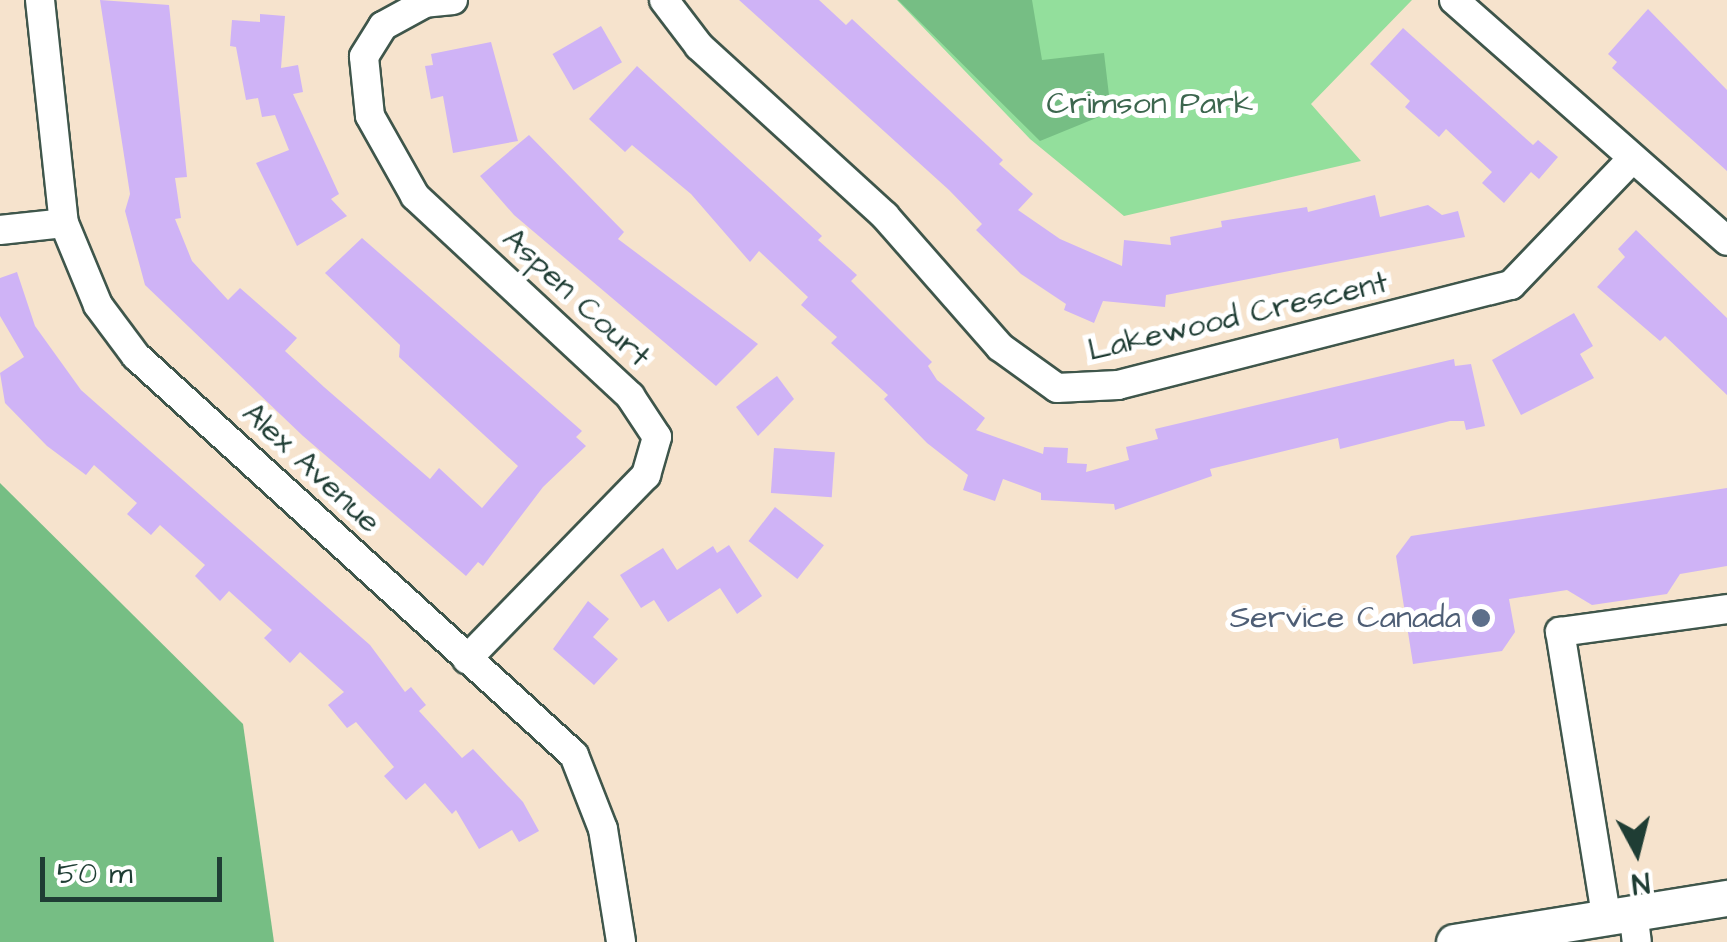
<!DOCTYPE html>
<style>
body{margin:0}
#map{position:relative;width:1727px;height:942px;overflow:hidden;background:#f6e3cd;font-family:"Architects Daughter",sans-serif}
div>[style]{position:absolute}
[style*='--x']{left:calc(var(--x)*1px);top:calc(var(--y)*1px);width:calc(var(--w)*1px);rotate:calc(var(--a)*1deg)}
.green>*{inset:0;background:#93df9c}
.forest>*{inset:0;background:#76be84}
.building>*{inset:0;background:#cfb3f6;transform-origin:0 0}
.roads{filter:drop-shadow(2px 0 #3f564b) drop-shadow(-2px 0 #3f564b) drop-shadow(0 2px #3f564b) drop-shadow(0 -2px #3f564b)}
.minor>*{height:28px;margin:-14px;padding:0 14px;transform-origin:14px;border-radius:14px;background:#fff}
.major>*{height:35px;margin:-17.5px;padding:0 17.5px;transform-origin:17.5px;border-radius:17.5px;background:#fff}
.dots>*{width:28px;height:28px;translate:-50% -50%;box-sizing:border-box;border:5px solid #fff;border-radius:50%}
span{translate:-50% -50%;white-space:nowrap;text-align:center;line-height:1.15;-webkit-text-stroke:10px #fff;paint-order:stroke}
.park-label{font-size:32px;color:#3c664e}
.street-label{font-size:32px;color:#1f3d34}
.service-label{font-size:32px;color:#4e5e75}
.right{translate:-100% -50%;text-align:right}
.north{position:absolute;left:1587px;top:802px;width:100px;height:100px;-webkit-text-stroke:8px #fff;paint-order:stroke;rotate:173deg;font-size:28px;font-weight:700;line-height:40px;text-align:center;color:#1f3d34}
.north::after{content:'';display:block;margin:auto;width:35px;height:45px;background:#1f3d34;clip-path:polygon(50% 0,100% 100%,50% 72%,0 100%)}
.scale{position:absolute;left:40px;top:857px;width:182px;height:45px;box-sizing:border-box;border:5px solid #1f3d34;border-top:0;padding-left:12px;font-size:30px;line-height:35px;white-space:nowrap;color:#1f3d34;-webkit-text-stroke:8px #fff;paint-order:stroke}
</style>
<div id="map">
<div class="green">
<div style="clip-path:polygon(897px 0,1412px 0,1311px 104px,1361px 161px,1124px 216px,1030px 139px)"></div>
</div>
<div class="forest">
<div style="clip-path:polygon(898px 0,1032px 0,1042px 60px,1104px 53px,1111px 112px,1040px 141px)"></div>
<div style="clip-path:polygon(0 483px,243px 724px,274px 942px,0 942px)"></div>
</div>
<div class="building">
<div style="clip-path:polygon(100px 0,169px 5px,187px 177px,175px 178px,181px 218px,175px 219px,192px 261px,228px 300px,240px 288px,297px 338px,285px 351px,324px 387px,430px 479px,439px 468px,482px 508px,518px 466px,399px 357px,400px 345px,325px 273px,362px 238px,582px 431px,576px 437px,586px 446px,543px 487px,483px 566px,478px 562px,466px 576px,303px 436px,145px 285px,125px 211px,130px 194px)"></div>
<div style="clip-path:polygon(739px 0,819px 0,846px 25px,852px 19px,1003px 160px,999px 164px,1033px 194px,1018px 210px,1060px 239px,1122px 266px,1124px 240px,1171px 245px,1170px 237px,1222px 227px,1221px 221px,1307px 207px,1308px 212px,1375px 195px,1380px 217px,1428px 205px,1442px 215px,1458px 211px,1465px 237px,1166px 295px,1165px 307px,1103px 301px,1094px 323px,1064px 310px,1066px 304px,1021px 274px,976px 230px,982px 224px,949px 190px)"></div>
<div style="clip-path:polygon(1648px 9px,1727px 90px,1727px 171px,1612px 68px,1617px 62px,1608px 54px)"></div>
<div style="clip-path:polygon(260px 14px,285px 16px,281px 68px,298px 65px,303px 92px,293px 94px,339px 194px,331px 199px,347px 216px,297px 246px,256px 163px,289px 150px,275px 115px,262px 117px,258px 98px,246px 100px,236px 47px,230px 46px,232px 20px,260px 22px)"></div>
<div style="left:601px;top:26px;width:42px;height:56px;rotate:60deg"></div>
<div style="clip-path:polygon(1403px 28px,1533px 145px,1538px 140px,1558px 157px,1539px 179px,1531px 172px,1504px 203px,1482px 183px,1492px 172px,1446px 129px,1439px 137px,1405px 107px,1410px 101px,1370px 64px)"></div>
<div style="clip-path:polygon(491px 42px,518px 141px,453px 153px,443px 96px,431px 99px,425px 66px,433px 65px,431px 54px)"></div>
<div style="clip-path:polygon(637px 66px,822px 236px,818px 240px,857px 275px,851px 281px,932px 362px,928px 366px,937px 380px,985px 418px,976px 430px,1043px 454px,1044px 447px,1068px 448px,1067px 463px,1087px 464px,1086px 472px,1129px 460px,1126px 447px,1158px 439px,1155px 429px,1454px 359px,1455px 366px,1471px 364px,1485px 426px,1466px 430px,1464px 421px,1450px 421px,1340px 449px,1338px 438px,1210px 469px,1212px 476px,1115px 510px,1114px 504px,1041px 500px,1041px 493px,1003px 479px,995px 501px,963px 490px,968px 475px,927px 443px,884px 399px,888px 395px,831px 343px,837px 337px,801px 305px,808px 297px,759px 251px,750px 262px,691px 194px,632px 145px,625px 152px,589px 119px)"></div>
<div style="clip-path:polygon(529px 135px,624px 232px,618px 239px,758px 344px,716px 386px,514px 215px,480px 176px)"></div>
<div style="clip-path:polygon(1636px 230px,1727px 318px,1727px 395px,1665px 336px,1660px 341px,1597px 287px,1625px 257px,1618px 249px)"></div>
<div style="clip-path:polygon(17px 272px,35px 326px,81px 390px,370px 645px,405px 692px,411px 687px,426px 705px,419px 711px,462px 758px,473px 749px,523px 802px,539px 831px,519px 842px,512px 830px,479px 849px,456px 810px,452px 814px,425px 783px,406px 800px,384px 776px,394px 767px,356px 722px,347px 728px,328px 705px,344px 692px,300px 652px,290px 663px,264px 638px,272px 630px,229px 591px,220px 601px,195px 576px,205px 565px,160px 525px,151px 535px,127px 514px,137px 503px,94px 465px,86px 475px,47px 446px,5px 403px,0 373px,24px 357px,0 316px,0 278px)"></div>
<div style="clip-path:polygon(1574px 313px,1593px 346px,1580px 354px,1594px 378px,1521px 415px,1492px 360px)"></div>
<div style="clip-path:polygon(777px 376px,794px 399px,758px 436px,736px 407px)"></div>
<div style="left:774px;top:448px;width:61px;height:45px;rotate:4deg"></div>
<div style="clip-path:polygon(1727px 488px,1727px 566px,1680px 574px,1667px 594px,1592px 605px,1567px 590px,1509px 599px,1515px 632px,1502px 651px,1413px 664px,1396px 556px,1411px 536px)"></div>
<div style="left:775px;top:507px;width:62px;height:43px;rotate:38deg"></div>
<div style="clip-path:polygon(729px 545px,762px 596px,737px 614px,720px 588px,668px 622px,654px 600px,641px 608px,620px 575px,663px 548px,677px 570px,713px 546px,717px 553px)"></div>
<div style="clip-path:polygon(588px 601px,609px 619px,593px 637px,618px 659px,594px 685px,553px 649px)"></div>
</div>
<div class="roads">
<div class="minor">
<div style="--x:40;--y:0;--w:224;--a:83.9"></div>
<div style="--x:64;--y:223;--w:89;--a:67.5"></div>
<div style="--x:98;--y:305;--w:64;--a:53.3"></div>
<div style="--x:136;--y:356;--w:592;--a:42.33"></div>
<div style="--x:574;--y:755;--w:79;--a:68.6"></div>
<div style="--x:603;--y:829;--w:114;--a:80.9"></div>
<div style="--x:453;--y:0;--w:28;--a:174"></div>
<div style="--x:425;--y:3;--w:48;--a:151.3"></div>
<div style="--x:383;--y:26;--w:36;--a:122"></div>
<div style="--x:364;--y:57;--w:59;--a:84.2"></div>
<div style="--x:370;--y:116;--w:92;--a:60.6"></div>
<div style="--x:415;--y:196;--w:294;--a:42.9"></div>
<div style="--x:630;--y:396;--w:49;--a:56.6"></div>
<div style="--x:657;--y:437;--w:40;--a:106"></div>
<div style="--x:646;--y:475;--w:257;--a:134.2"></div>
<div style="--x:664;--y:0;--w:58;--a:52.7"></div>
<div style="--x:699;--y:46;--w:252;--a:42.4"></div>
<div style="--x:885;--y:216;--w:174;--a:48.7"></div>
<div style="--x:1000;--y:347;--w:70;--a:35.7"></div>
<div style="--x:1057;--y:388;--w:61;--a:-2.8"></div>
<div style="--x:1118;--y:385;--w:406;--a:-14.3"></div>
<div style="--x:1511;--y:285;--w:175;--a:-46.2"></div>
<div style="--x:1454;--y:0;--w:364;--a:41.4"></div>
<div style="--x:0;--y:230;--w:64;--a:-6.2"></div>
<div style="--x:1633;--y:911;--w:31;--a:83"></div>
<div style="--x:1606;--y:915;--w:287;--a:-99.2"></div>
<div style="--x:1560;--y:632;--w:169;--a:-7.8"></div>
</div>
<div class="major">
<div style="--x:1454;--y:942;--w:277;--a:-9.2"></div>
</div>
</div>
<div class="dots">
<div style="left:1481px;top:618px;background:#5c6f8a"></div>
</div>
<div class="park-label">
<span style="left:1150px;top:104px">Crimson Park</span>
</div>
<div class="street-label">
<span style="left:576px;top:298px;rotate:43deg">Aspen Court</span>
<span style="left:1238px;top:317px;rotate:-13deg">Lakewood Crescent</span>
<span style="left:311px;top:468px;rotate:43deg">Alex Avenue</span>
</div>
<div class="service-label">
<span class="right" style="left:1461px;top:618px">Service Canada</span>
</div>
<div class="north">N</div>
<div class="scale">50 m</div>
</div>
